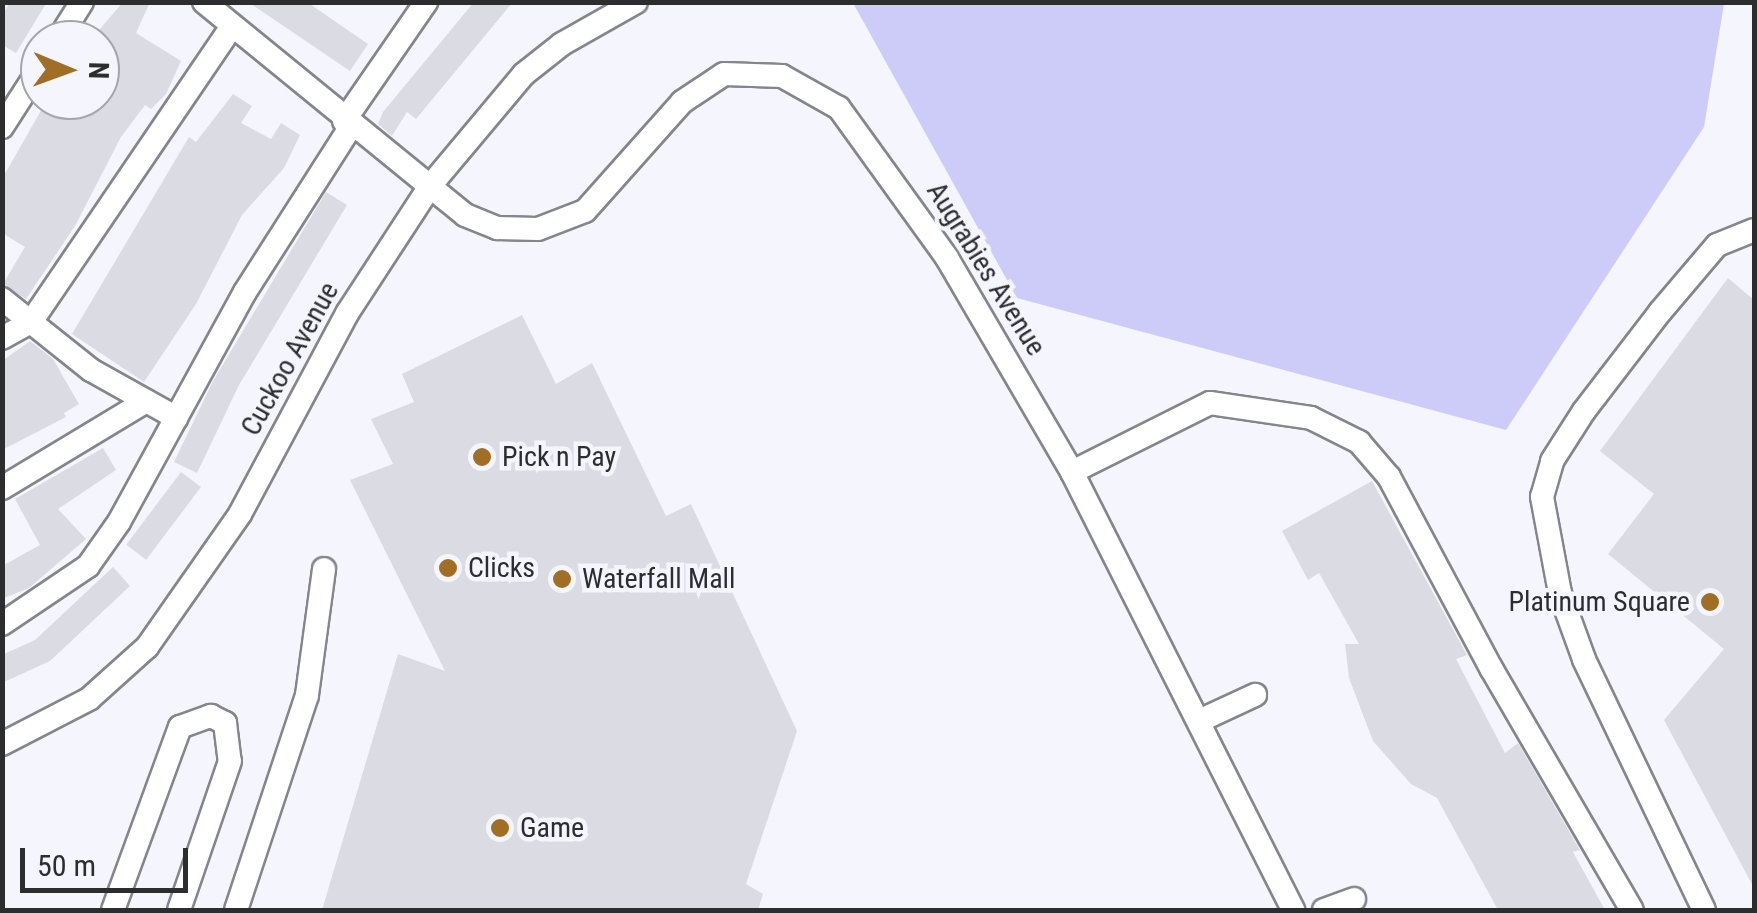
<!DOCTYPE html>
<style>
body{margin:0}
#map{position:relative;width:1757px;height:913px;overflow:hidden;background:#f5f5fd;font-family:"Roboto Condensed",sans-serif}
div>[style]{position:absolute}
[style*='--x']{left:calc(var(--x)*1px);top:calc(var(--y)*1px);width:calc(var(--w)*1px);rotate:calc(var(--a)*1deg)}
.green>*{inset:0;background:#cdccf8}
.building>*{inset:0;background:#dbdbe3;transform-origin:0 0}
.roads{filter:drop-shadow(2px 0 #85858c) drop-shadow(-2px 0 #85858c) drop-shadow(0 2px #85858c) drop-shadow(0 -2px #85858c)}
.minor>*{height:22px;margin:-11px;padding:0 11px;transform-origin:11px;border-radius:11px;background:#fff}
.dots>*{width:28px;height:28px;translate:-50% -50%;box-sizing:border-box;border:5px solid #f5f5fd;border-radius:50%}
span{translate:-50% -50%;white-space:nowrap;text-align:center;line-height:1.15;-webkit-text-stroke:9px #f5f5fd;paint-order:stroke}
.street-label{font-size:28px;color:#2d2d30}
.poi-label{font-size:28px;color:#2d2d30}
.left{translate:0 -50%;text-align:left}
.right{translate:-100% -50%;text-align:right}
.frame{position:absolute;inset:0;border:5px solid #2d2d30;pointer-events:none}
.north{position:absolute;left:20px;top:20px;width:100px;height:100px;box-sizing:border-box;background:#f5f5fd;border:2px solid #a5a5ab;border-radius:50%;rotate:91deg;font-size:28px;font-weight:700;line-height:40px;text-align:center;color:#2d2d30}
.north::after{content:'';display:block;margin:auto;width:35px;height:45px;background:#a06e24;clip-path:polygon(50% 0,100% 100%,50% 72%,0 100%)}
.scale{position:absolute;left:20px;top:848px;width:168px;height:45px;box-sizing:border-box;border:5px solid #2d2d30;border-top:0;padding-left:12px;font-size:30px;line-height:35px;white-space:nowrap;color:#2d2d30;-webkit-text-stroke:8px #f5f5fd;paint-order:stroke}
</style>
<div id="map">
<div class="green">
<div style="clip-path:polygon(853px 3px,1724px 2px,1724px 4px,1704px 127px,1506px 430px,1017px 298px)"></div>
</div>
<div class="building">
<div style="clip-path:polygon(10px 2px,47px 2px,16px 53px,2px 45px,2px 15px)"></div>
<div style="clip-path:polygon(123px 2px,150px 2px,136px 33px,181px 61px,166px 94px,151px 109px,145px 105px,121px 137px,75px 226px,26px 299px,3px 284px,25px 247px,2px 233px,2px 179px,47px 100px,100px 100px,100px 29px)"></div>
<div style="clip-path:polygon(248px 2px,307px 2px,368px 44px,350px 71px)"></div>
<div style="clip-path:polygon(474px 2px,513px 2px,416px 119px,407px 112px,392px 136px,378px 124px,383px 112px)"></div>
<div style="clip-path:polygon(233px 94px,252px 106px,241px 123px,271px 139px,281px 123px,300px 135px,284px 168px,242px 215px,196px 304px,144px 382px,72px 334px,189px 137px,196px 142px)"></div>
<div style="clip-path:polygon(326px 192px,347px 205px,239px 385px,197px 473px,174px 462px,213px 381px)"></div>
<div style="clip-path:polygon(1728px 278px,1754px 300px,1754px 888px,1664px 720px,1724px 649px,1608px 554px,1654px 494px,1600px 451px)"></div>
<div style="clip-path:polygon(522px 315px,556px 384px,592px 363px,666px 516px,691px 504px,797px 731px,746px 884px,763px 894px,758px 910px,322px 910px,398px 654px,445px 671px,350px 480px,393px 464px,371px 419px,414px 402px,402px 374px)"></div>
<div style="clip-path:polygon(30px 341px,53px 359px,79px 404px,64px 413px,66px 417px,2px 450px,2px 361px)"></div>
<div style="clip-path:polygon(103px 448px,116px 470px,58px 509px,86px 539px,29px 588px,2px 599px,2px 566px,40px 545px,15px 499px)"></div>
<div style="left:181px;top:472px;width:25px;height:91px;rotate:37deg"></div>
<div style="clip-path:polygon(1372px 481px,1467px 655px,1456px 659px,1505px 753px,1518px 743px,1580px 850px,1573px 852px,1605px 910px,1498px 910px,1437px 798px,1411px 784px,1373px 741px,1349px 678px,1345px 644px,1359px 644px,1319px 573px,1308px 580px,1282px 531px)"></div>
<div style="clip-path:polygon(113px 567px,130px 586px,50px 661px,2px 683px,2px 655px,35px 640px)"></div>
</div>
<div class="roads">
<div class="minor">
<div style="--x:204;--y:2;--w:337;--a:39.2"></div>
<div style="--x:465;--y:215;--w:35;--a:22"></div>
<div style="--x:497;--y:228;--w:41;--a:1.4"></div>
<div style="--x:538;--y:229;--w:50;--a:-21"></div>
<div style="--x:585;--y:211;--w:146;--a:-48.3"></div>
<div style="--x:682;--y:102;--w:50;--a:-33.7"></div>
<div style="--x:724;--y:74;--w:58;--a:2"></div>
<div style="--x:782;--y:76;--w:65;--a:29.3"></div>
<div style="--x:839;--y:108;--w:185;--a:54.2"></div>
<div style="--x:947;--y:258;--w:248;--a:59.7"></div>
<div style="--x:1072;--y:472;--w:491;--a:63.2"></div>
<div style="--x:58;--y:40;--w:45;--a:-57.7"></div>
<div style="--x:344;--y:121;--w:145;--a:-55.4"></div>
<div style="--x:2;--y:127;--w:70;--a:-57.2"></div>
<div style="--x:2;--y:299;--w:114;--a:38.6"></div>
<div style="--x:91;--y:370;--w:98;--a:29.2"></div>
<div style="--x:2;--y:338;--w:33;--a:-29"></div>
<div style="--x:31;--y:322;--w:354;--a:-55.8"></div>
<div style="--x:1072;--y:472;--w:154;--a:-26.6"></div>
<div style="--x:1210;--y:403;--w:102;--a:8.4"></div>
<div style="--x:1311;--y:418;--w:54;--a:26.6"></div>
<div style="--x:1359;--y:442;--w:46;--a:49.4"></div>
<div style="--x:1389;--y:477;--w:217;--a:61.9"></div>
<div style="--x:1491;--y:668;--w:280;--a:59.8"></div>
<div style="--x:2;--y:488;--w:168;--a:-31.1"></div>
<div style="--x:2;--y:624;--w:104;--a:-34"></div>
<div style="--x:88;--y:566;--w:54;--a:-54.8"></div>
<div style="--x:119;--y:522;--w:262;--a:-61.3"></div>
<div style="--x:245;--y:292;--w:197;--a:-57.4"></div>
<div style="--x:1199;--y:721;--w:62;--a:-24.9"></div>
<div style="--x:2;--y:744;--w:98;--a:-27.3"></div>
<div style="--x:89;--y:699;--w:78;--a:-41.9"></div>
<div style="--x:147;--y:647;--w:162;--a:-55"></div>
<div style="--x:240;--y:514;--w:229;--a:-61.9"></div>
<div style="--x:348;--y:312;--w:150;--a:-56.9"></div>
<div style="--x:430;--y:186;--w:146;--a:-50"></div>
<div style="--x:524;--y:74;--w:48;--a:-38.3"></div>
<div style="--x:562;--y:44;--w:85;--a:-29.6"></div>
<div style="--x:113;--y:910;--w:195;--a:-69.9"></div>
<div style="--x:180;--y:727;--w:33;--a:-20"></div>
<div style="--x:211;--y:716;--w:16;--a:27"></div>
<div style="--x:225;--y:723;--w:38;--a:83"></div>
<div style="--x:230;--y:761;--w:157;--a:108.9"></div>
<div style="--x:236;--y:910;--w:226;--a:-71.7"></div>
<div style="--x:307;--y:695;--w:127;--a:-82.3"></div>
<div style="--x:1324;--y:910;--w:32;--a:-20"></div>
<div style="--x:1704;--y:910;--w:278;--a:-115.6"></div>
<div style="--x:1584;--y:659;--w:70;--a:-110"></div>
<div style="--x:1560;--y:593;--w:98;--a:-100.6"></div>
<div style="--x:1542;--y:497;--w:37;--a:-74"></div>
<div style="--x:1552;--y:461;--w:59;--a:-57.4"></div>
<div style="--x:1584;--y:411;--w:125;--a:-52.5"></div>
<div style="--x:1660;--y:312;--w:88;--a:-49.6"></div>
<div style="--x:1717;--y:245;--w:40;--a:-22"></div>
</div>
</div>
<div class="dots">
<div style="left:482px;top:457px;background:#a06e24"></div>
<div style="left:448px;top:568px;background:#a06e24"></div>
<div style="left:562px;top:579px;background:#a06e24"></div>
<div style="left:1710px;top:602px;background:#a06e24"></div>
<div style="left:500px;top:828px;background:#a06e24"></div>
</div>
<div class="street-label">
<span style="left:986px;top:269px;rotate:58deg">Augrabies Avenue</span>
<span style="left:290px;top:359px;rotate:-61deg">Cuckoo Avenue</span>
</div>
<div class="poi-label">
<span class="left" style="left:502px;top:457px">Pick n Pay</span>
<span class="left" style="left:468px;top:568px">Clicks</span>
<span class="left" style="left:582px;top:579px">Waterfall Mall</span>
<span class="right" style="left:1690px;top:602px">Platinum Square</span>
<span class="left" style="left:520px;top:828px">Game</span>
</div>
<div class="frame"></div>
<div class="north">N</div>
<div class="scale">50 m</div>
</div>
